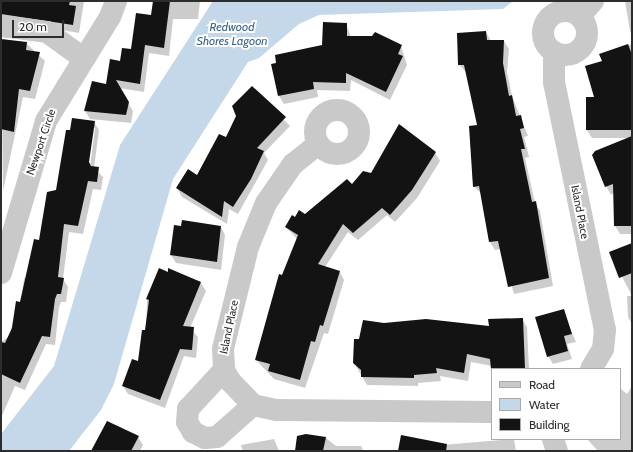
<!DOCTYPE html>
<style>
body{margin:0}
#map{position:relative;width:633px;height:452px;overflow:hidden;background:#fff;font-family:Cabin,sans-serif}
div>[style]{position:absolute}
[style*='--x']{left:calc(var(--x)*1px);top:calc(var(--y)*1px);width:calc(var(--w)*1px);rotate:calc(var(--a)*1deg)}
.water>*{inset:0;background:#c5d8ea}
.shadow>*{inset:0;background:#0003}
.building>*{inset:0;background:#131313}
.minor>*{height:22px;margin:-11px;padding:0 11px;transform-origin:11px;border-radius:11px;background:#c9c9c9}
.minor>.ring{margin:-11px;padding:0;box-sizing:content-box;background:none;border:22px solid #c9c9c9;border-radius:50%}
span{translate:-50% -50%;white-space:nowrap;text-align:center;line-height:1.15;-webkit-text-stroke:4px #fff;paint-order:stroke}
.street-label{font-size:11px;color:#2c2c2c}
.water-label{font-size:12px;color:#3b658d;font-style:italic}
.frame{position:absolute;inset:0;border:2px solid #2c2c2c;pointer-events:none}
.legend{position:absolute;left:491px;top:368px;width:130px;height:72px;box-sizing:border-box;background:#fff;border:1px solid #ababab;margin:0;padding:5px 7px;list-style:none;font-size:12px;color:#2c2c2c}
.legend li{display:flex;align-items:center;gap:8px;height:20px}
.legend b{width:20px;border:1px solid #ababab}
.scale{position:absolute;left:12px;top:20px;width:52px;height:18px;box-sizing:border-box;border:2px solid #2c2c2c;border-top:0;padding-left:5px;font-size:12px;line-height:14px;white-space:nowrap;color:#2c2c2c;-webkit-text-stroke:3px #fff;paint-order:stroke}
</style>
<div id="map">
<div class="water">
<div style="clip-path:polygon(213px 1px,513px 1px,503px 9px,319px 15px,299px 24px,259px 58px,248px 62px,173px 179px,114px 384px,101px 410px,69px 451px,1px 451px,1px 434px,54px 366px,120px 145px)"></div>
</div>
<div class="shadow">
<div style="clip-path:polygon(1px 1px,84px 1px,79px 33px,1px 20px)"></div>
<div style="clip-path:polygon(154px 1px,200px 1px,198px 19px,173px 19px,169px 56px,149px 53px,144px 92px,119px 88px,133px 111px,131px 123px,90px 119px,85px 111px,93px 82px,107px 85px,152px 16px)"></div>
<div style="clip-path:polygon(625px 1px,632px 1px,632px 34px,630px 31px)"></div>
<div style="clip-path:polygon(346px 24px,351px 37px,401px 46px,407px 65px,390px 100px,351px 80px,350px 91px,317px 90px,318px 97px,284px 104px,279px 96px)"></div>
<div style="clip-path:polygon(486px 32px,491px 41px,504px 41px,509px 49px,507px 72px,512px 96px,528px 136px,524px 137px,529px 157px,525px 158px,535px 203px,540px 211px,553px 286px,514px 294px,501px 249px,495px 250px,490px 242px,482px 194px,474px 187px,472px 174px,476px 173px,470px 144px,474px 143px,478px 126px,467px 73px,459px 65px)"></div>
<div style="clip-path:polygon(1px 39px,26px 43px,45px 61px,35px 99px,23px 97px,3px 191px)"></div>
<div style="clip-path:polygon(632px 44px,632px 84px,603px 62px,601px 55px)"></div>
<div style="clip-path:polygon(252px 88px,290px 126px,264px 153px,268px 160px,238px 214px,229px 209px,227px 224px,182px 197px,177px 188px,198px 176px,226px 138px)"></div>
<div style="clip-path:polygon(632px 98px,632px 234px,620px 234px,615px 226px,614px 193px,611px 195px,606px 186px,630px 138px,592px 138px,587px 130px)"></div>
<div style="clip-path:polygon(evenodd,94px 122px,99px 130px,94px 168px,103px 177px,101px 190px,93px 189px,83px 234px,69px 232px,63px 279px,68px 287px,66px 302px,61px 302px,59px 307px,55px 345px,46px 344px,25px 390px,15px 386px,1px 418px,1px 342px,10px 336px,16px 302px,21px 303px,24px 278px,28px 278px,57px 191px,94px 122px,93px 128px,95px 128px,90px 167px,88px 167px,93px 128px)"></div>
<div style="clip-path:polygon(435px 153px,440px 161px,417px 198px,395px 222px,387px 215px,358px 240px,348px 232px,325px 267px,340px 272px,344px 280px,328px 334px,324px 333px,305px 388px,274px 379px,256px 360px,297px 239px,286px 227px,371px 174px)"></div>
<div style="clip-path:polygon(221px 227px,225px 235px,221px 270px,176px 263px,171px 255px)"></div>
<div style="clip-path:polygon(632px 244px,632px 294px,631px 294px,610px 253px)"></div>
<div style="clip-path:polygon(169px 270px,201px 283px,206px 291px,190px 328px,198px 337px,196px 358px,184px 356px,165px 408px,128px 394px,123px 386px,139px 362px,146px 332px,147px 299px)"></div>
<div style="clip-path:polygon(627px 296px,632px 296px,632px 324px,628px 317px)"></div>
<div style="clip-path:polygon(563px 311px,576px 342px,567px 344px,572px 359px,553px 364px,548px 356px)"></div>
<div style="clip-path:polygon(522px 319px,527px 327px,529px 369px,492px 370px,492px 366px,471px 362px,468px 381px,440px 376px,441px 381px,418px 383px,418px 386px,367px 385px,354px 363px,359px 340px,384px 324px,490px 327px)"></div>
<div style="clip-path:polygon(632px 386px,632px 451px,598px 451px,587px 439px,620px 439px,620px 388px,627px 394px)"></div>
<div style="clip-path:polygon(138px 437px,143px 445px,140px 451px,92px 451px)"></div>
<div style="clip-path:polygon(326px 438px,336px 446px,361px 446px,363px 450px,434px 451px,296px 451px)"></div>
<div style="clip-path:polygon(274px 439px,279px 451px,243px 451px,241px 445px)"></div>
<div style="clip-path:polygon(514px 439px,516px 451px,443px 451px,442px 445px)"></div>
</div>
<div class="building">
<div style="clip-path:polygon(1px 1px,70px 1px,69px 5px,76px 6px,73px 25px,1px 14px)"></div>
<div style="clip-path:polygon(153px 1px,170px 1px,164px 48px,145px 45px,140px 84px,116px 80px,129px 102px,126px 115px,84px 111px,92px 81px,106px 84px,110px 59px,120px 61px,122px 48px,131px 49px,136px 13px,151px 15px)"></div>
<div style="clip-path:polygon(323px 22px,347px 23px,347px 36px,372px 36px,375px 32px,402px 45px,398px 54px,403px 56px,386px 92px,346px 73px,346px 83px,313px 82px,314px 89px,278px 96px,271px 64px,276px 63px,275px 55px,322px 45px)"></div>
<div style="clip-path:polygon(486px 31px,487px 40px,504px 40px,503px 63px,509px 96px,512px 95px,516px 116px,521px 115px,524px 128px,520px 129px,525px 149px,521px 149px,532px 202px,536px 201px,549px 278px,508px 287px,498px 241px,489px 242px,479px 186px,473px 187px,469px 126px,477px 125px,464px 65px,458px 65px,457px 33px)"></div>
<div style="clip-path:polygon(1px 39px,27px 42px,26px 50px,40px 52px,30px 91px,19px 89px,14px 132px,1px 129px)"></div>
<div style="clip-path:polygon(628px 44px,632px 55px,632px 130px,586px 130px,586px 97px,594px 97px,585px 66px,602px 61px,599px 54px)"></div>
<div style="clip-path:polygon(252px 86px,286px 117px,257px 148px,264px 151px,251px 179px,233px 207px,224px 201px,222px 217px,176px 188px,188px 169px,197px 175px,219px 134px,226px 137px,236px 116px,232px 106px)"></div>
<div style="clip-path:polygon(72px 118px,95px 121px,89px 162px,91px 166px,99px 167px,97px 182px,88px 181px,78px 226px,64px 224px,58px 277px,64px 278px,61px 294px,57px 294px,55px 299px,50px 337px,42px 336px,20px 383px,1px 374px,1px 342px,5px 343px,12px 328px,16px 301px,20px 302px,34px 239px,39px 240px,47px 192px,56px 190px,66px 130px,70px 130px)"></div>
<div style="clip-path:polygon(399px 124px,436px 152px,412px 190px,390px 215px,382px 208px,353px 233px,343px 224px,318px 264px,340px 271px,323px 326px,320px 325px,315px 342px,311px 341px,300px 380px,268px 371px,270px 364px,255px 360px,279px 274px,282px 275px,298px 235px,285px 227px,292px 215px,295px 217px,299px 210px,305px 214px,347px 179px,352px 184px,363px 171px,371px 173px)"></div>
<div style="clip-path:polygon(632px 136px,632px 226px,614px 226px,613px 184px,605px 187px,592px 155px,595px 151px)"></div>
<div style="clip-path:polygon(182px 220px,221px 226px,217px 262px,170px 255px,174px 225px,181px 226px)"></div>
<div style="clip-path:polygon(632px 243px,632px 273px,619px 278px,609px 252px)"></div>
<div style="clip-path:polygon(159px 268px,168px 272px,168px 268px,201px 282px,183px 326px,194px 327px,192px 350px,180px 349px,160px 400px,122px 386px,132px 359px,138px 361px,142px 330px,145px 330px,149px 300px,146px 299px)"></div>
<div style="clip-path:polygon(564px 309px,572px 334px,564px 336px,568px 351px,547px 357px,535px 317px)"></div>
<div style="clip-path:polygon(523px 318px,525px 369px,491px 369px,490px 359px,467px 354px,464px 373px,436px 368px,437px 373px,414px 375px,414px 378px,361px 377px,361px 370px,353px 363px,354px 339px,359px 339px,363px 320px,384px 323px,426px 319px,489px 326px,488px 319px)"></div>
<div style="clip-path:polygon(107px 421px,139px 436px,131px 451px,91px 451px)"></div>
<div style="clip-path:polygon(306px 434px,326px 437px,323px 451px,295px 451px,297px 436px)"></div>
<div style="clip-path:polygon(401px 435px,447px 444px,446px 451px,398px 451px)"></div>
</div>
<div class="minor">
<div class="ring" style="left:543px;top:11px;width:22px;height:22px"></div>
<div style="--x:580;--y:16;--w:20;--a:-49"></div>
<div style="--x:1;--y:26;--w:46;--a:7.4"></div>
<div style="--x:47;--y:32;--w:44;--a:35.8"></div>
<div style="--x:554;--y:52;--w:30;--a:90"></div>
<div style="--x:554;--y:82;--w:253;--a:78.4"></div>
<div style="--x:605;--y:330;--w:19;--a:96"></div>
<div style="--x:603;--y:349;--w:23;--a:121"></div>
<div class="ring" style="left:315px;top:110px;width:22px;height:22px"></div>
<div style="--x:318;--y:144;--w:32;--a:141"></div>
<div style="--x:293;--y:164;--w:47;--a:124.7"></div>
<div style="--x:266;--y:203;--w:48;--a:112.2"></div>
<div style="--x:248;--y:247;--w:105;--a:103.8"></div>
<div style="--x:223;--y:349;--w:21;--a:87"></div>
<div style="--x:224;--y:370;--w:13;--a:61"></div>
<div style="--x:230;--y:381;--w:33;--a:46"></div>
<div style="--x:253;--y:405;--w:25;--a:12"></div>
<div style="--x:277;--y:410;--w:215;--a:0.5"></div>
<div style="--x:1;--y:273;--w:159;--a:-73.5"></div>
<div style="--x:46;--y:121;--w:122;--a:-58.4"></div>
<div style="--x:110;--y:17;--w:17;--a:-69"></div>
<div style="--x:224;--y:370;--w:53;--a:132.7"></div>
<div style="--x:188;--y:409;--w:13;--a:94"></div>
<div style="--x:187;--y:422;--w:12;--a:59"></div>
<div style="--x:193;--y:432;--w:13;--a:27"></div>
<div style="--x:205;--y:438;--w:12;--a:-5"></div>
<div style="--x:217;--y:437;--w:48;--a:-41.6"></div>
<div style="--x:553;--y:439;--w:13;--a:72"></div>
</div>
<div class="street-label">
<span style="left:41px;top:142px;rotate:-71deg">Newport Circle</span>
<span style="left:580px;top:212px;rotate:79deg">Island Place</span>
<span style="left:229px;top:327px;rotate:-78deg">Island Place</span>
</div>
<div class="water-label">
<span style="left:232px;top:34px">Redwood<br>Shores Lagoon</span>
</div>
<div class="frame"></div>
<ul class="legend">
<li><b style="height:5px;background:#c9c9c9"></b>Road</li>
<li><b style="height:11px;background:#c5d8ea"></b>Water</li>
<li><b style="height:11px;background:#131313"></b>Building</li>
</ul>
<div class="scale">20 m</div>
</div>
